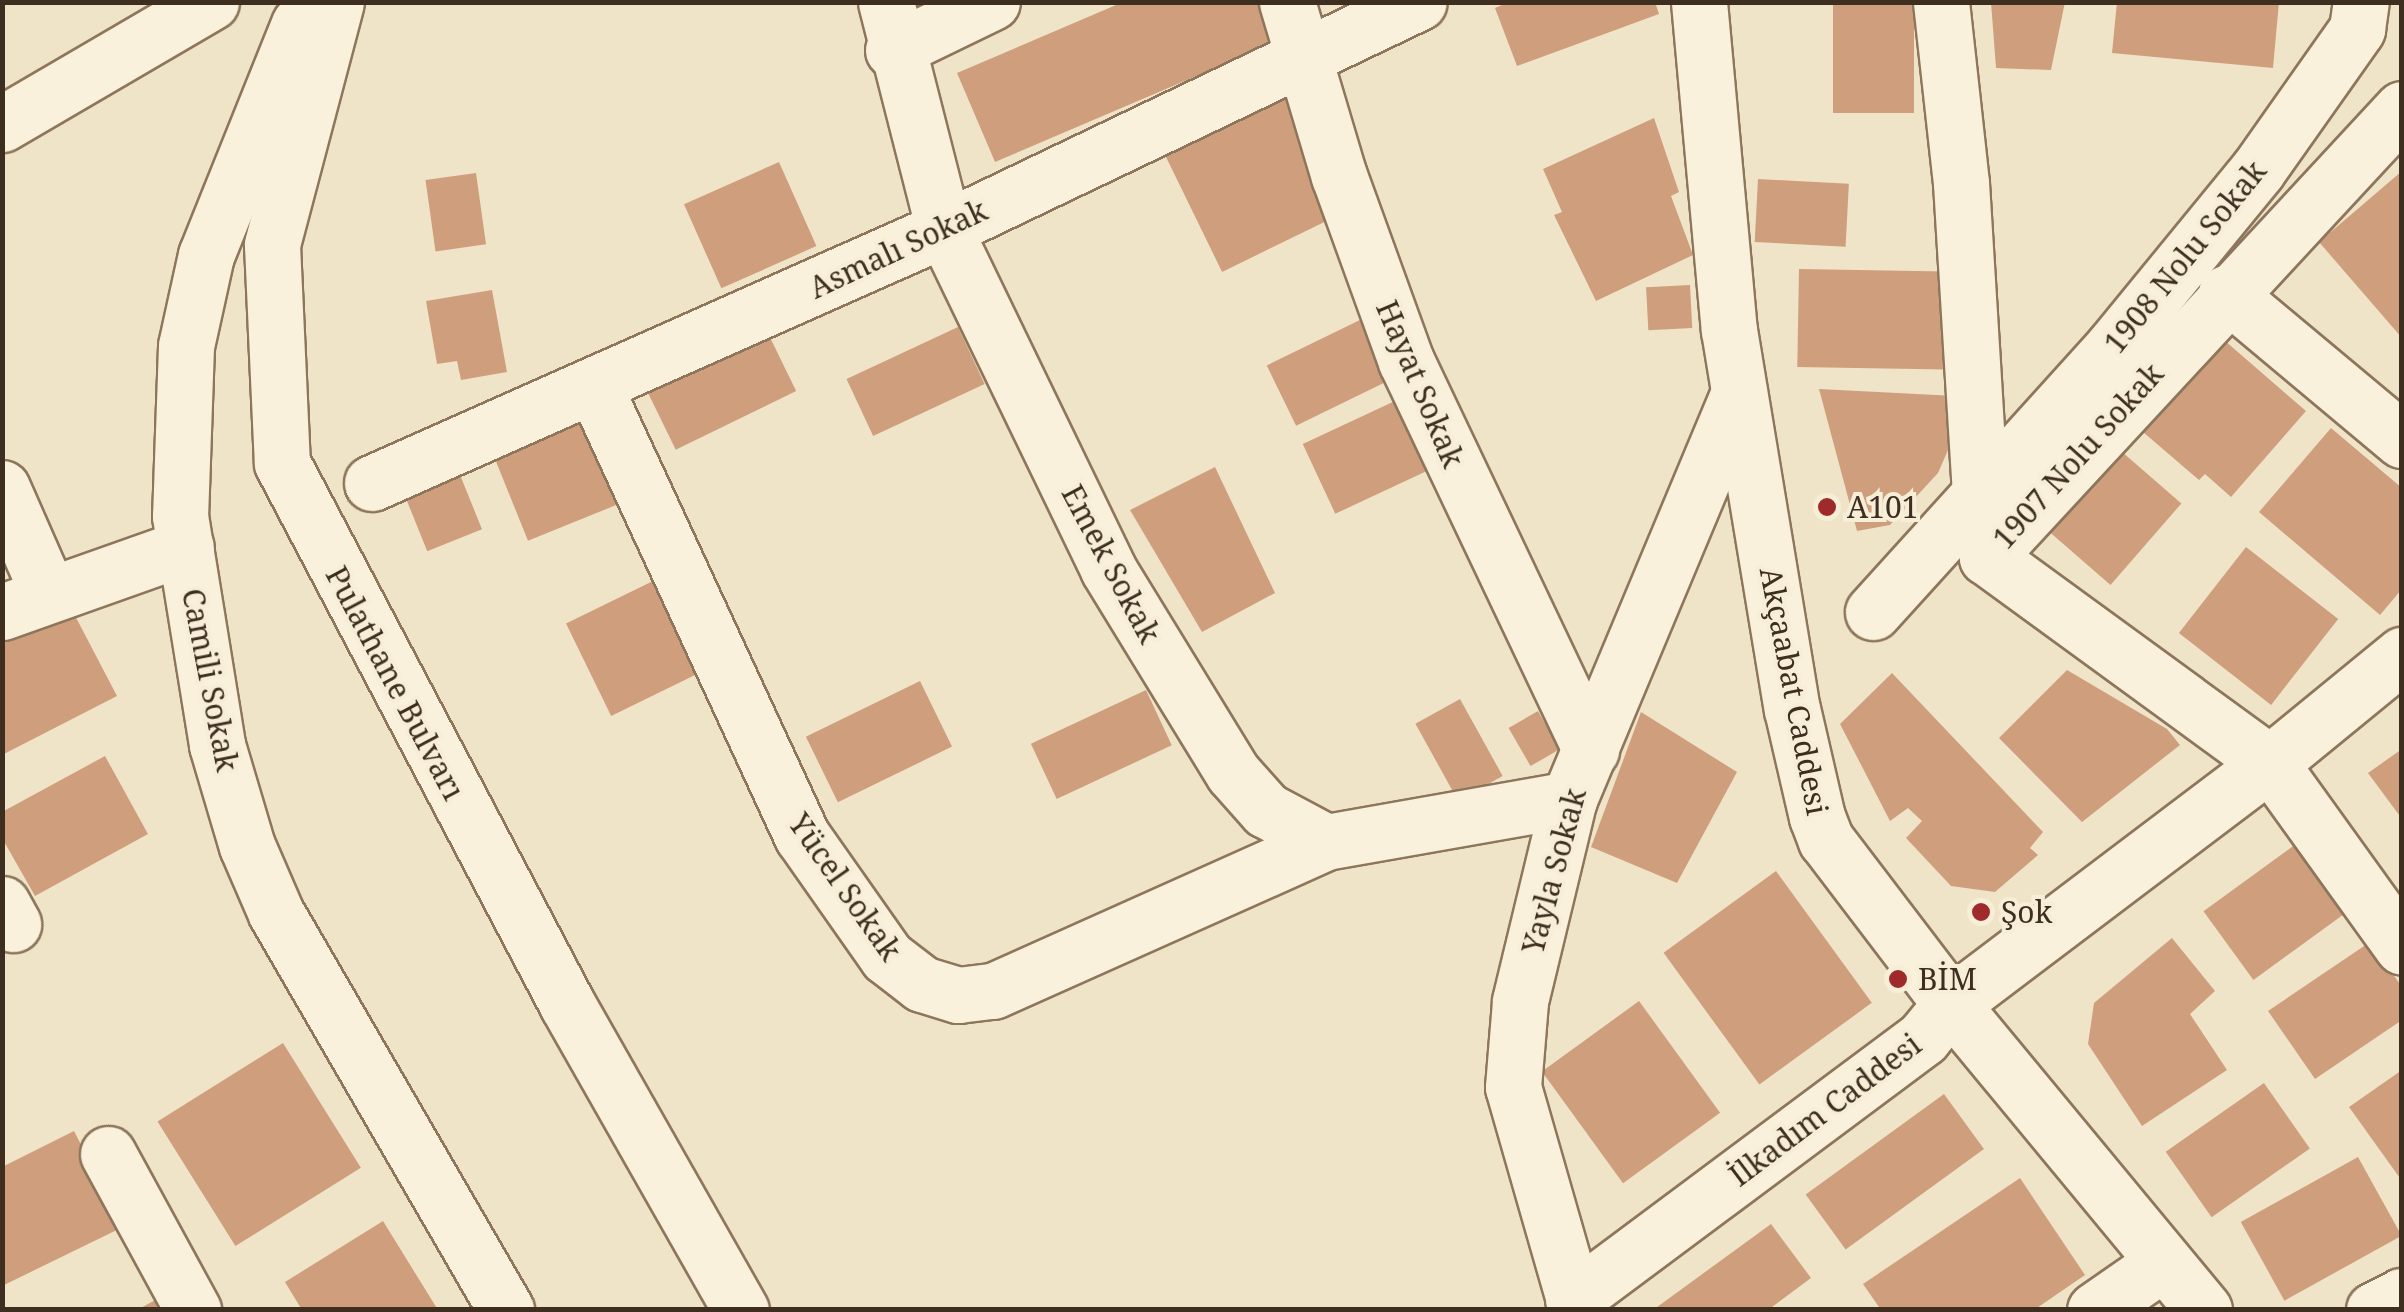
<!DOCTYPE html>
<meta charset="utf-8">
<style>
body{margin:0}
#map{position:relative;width:2404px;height:1312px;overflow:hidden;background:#f0e4c8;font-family:"Noto Serif",serif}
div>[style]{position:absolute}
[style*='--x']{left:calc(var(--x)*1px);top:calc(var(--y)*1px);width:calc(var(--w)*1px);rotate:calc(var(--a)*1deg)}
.building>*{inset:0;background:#cf9f7d;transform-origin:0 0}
.roads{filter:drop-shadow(2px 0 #8d765c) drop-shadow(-2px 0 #8d765c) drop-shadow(0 2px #8d765c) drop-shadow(0 -2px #8d765c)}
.minor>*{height:55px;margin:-27.5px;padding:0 27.5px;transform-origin:27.5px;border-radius:27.5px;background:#faf1dc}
.dots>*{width:28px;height:28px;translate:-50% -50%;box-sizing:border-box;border:5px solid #f7eed8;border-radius:50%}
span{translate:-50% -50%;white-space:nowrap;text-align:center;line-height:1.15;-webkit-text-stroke:8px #f7eed8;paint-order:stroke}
.street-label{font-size:30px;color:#3d2e20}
.poi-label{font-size:30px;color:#3d2e20}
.left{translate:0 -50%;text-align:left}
.frame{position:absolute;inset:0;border:5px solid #3d2e20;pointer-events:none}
</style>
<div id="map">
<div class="building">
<div style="clip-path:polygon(1123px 2px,1281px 2px,1295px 34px,995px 162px,957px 73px)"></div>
<div style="clip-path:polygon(1509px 2px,1655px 2px,1659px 14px,1517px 66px,1495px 8px)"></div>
<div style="left:1833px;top:2px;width:81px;height:111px"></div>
<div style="clip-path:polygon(1991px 2px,2065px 2px,2051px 70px,1996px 68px)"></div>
<div style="clip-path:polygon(2117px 2px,2279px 2px,2273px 68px,2112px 53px)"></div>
<div style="left:1286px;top:95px;width:131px;height:135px;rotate:64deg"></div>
<div style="clip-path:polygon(1654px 118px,1679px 192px,1671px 196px,1693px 255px,1596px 301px,1554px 215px,1562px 212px,1543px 169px)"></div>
<div style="left:779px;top:162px;width:92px;height:104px;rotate:66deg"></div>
<div style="clip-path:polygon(2402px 171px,2402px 338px,2319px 242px)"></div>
<div style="left:476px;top:173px;width:72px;height:51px;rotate:82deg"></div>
<div style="left:1758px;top:179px;width:91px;height:63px;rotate:3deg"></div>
<div style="left:1799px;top:269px;width:162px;height:98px;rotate:1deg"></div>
<div style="left:1690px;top:285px;width:43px;height:44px;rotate:87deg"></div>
<div style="clip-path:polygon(492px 290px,507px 372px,461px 380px,457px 361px,437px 364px,426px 301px)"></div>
<div style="left:1362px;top:319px;width:67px;height:106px;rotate:64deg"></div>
<div style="left:762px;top:321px;width:78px;height:134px;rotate:64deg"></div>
<div style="left:958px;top:327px;width:63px;height:123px;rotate:65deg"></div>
<div style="clip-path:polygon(2209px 327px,2306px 411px,2231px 497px,2205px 474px,2199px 480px,2129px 420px)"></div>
<div style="clip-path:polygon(1819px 389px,1956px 396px,1955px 434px,1938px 473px,1890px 525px,1857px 531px)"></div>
<div style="left:1397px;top:400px;width:77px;height:104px;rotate:65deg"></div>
<div style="left:586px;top:404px;width:105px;height:105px;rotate:68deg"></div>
<div style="clip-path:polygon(2331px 428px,2402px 488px,2402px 589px,2380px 615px,2259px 512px)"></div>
<div style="left:2121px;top:451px;width:80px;height:108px;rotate:41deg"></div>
<div style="left:452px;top:455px;width:80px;height:59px;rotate:68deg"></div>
<div style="clip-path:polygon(1215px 467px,1275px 593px,1202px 632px,1130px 510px)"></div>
<div style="left:2246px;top:547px;width:117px;height:109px;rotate:38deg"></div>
<div style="left:655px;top:580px;width:103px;height:99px;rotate:64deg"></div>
<div style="clip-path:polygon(70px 606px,117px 696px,2px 755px,2px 641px)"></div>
<div style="clip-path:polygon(2067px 670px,2167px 729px,2180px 745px,2082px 822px,1999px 738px)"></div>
<div style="clip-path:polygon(1892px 673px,2043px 832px,2030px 848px,2038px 855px,1995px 892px,1951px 886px,1906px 838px,1922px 821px,1908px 808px,1890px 821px,1840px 724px)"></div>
<div style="left:920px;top:681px;width:73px;height:127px;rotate:64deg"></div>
<div style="left:1146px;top:690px;width:61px;height:127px;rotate:65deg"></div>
<div style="left:1460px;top:699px;width:88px;height:51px;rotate:61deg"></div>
<div style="left:1538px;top:711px;width:44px;height:34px;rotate:60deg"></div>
<div style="clip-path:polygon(1641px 712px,1737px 772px,1677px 883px,1591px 847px)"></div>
<div style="clip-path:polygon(2402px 749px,2402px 819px,2368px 773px)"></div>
<div style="clip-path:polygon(105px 756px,148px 834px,35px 896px,2px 838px,2px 812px)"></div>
<div style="left:2307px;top:836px;width:85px;height:128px;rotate:54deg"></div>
<div style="left:1776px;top:871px;width:163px;height:139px;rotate:54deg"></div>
<div style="clip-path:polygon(2172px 938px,2215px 991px,2190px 1014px,2227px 1070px,2142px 1126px,2088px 1044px,2094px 1003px)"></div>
<div style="clip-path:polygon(2370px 942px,2402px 987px,2402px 1020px,2315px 1079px,2268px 1011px)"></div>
<div style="left:1639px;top:1001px;width:138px;height:120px;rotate:54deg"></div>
<div style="left:283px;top:1043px;width:147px;height:148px;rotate:58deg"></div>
<div style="clip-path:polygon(2402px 1070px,2402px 1181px,2349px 1107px)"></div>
<div style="left:2264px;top:1083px;width:80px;height:120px;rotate:55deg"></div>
<div style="left:1944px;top:1094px;width:68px;height:171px;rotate:54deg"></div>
<div style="clip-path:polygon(74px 1131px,123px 1227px,2px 1286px,2px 1167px)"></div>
<div style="left:2358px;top:1157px;width:90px;height:134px;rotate:61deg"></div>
<div style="clip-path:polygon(2020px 1178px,2085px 1275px,2034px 1310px,1881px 1310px,1863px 1284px)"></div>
<div style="clip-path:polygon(383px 1221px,438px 1310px,302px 1310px,285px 1282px)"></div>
<div style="clip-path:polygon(1771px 1224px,1811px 1278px,1768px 1310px,1653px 1310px)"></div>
<div style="clip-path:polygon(168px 1293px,177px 1310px,137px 1310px)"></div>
</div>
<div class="roads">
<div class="minor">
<div style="--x:336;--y:2;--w:251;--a:104.8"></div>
<div style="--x:272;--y:245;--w:218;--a:87.4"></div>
<div style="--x:282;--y:463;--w:611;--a:62.22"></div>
<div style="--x:567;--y:1004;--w:352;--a:60.4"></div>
<div style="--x:886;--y:2;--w:234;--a:75.7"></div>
<div style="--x:944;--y:229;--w:377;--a:64.2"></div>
<div style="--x:1108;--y:569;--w:239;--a:58.5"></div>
<div style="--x:1233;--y:773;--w:50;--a:48.3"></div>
<div style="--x:1266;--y:810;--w:68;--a:28.1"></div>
<div style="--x:1326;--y:842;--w:247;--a:-10"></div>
<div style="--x:1287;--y:2;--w:182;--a:73.4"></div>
<div style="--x:1339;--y:176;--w:197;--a:70.1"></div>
<div style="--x:1406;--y:361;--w:431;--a:64.6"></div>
<div style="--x:1699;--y:2;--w:329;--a:84.8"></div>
<div style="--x:1729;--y:330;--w:384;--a:80.6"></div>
<div style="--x:1792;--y:709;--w:111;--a:77"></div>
<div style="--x:1817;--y:817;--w:25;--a:69"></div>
<div style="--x:1826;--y:840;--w:206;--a:52.7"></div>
<div style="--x:1951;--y:1004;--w:397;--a:50.4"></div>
<div style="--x:1941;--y:2;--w:182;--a:83.7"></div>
<div style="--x:1961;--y:183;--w:312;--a:86.5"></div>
<div style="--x:1980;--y:494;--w:197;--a:-47.9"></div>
<div style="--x:2112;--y:348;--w:229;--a:-50.7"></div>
<div style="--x:2257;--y:171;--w:174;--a:-54.8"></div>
<div style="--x:2357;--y:29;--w:27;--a:-82"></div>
<div style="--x:299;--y:24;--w:249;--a:111.9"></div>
<div style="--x:206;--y:255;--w:93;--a:102.4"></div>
<div style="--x:186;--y:346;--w:170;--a:92"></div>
<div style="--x:180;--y:516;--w:232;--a:80.8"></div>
<div style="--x:217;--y:745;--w:105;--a:73.5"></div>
<div style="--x:247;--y:846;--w:73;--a:66.6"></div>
<div style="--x:276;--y:913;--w:459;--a:59.9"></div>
<div style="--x:893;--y:50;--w:110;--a:-25.9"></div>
<div style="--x:2402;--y:109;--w:611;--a:132.81"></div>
<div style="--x:1987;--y:557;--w:350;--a:36.1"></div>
<div style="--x:2270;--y:763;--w:226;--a:54.3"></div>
<div style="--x:2;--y:124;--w:242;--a:-30.3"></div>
<div style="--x:2226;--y:293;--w:229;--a:39.9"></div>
<div style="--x:594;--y:386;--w:496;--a:65.2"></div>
<div style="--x:802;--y:836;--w:148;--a:54.9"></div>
<div style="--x:887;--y:957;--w:44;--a:37.6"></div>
<div style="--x:922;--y:984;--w:38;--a:17"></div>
<div style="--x:958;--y:995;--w:35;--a:-7"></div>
<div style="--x:993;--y:991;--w:365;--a:-24.1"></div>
<div style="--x:372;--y:483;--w:626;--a:-23.94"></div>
<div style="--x:944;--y:229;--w:526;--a:-25.54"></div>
<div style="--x:2;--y:488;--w:115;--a:66.3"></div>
<div style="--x:2;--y:612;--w:195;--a:-19.5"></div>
<div style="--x:1873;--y:612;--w:159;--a:-47.8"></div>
<div style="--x:2;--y:904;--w:23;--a:61"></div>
<div style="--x:108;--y:1154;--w:178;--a:61.4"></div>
<div style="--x:1573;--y:1299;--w:437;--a:-36.7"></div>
<div style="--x:1923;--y:1038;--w:44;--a:-50.5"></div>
<div style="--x:1951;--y:1004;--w:400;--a:-37.1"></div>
<div style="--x:2270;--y:763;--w:171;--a:-39.3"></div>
<div style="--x:1577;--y:1310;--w:232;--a:-106"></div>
<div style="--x:1513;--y:1087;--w:86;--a:-85.3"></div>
<div style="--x:1520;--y:1001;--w:208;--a:-76.4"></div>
<div style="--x:1569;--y:799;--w:440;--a:-67.3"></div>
<div style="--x:2095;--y:1310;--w:84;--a:-34.8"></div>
<div style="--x:2374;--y:1310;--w:31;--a:-27"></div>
</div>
</div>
<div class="dots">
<div style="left:1827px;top:507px;background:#9e2a2b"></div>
<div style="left:1981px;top:912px;background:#9e2a2b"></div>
<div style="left:1898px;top:979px;background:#9e2a2b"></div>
</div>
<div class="street-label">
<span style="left:898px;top:249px;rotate:-25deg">Asmalı Sokak</span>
<span style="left:2185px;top:257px;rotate:-51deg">1908 Nolu Sokak</span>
<span style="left:1420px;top:384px;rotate:67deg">Hayat Sokak</span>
<span style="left:2078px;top:456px;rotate:-48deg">1907 Nolu Sokak</span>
<span style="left:1111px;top:564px;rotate:62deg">Emek Sokak</span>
<span style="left:210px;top:680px;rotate:79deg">Camili Sokak</span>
<span style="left:395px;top:683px;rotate:62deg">Pulathane Bulvarı</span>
<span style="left:1794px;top:691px;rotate:79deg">Akçaabat Caddesi</span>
<span style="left:1554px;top:871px;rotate:-75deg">Yayla Sokak</span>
<span style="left:845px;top:887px;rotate:55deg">Yücel Sokak</span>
<span style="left:1825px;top:1110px;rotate:-37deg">İlkadım Caddesi</span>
</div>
<div class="poi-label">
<span class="left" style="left:1847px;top:507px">A101</span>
<span class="left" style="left:2001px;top:912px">Şok</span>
<span class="left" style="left:1918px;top:979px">BİM</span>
</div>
<div class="frame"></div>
</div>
